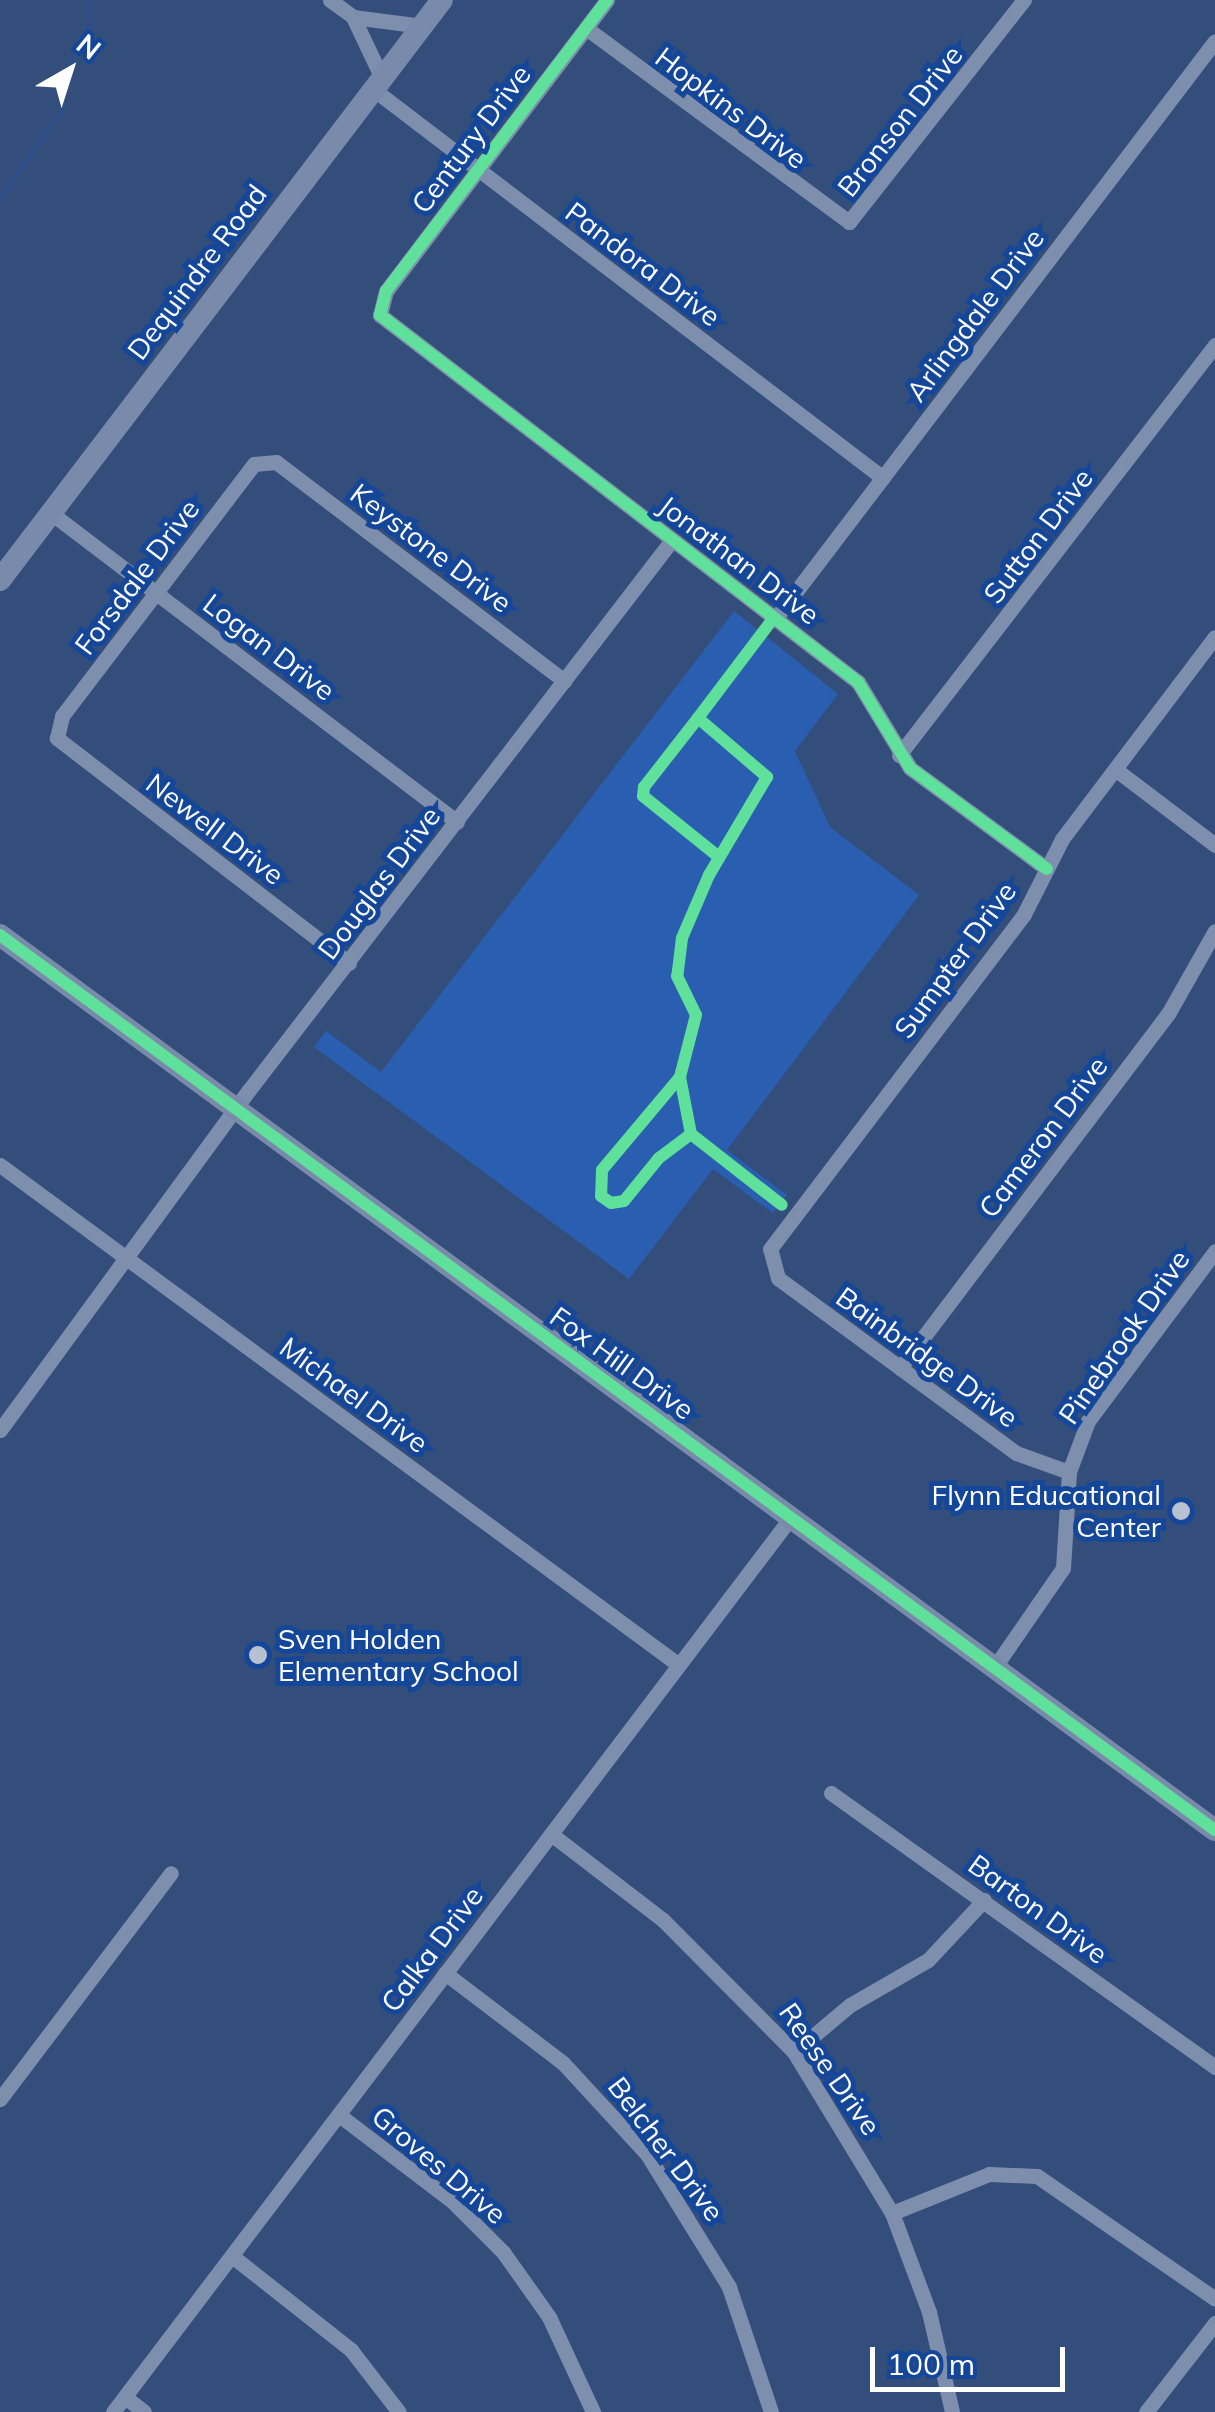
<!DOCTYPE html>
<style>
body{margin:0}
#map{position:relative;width:1215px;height:2412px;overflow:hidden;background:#334e7b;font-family:Mulish,sans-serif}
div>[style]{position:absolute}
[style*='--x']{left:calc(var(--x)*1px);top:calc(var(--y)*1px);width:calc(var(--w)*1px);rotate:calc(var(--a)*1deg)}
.green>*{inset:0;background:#295eb0}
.stream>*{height:4px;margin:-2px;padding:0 2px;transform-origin:2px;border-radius:2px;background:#2c508c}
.street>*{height:15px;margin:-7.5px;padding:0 7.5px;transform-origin:7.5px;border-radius:7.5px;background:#7e8fad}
.secondary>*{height:22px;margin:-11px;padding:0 11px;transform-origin:11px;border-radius:11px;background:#798aaa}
.cycleway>*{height:12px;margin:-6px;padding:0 6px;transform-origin:6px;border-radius:6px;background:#60e19b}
.dots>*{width:28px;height:28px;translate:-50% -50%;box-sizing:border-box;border:5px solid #14479a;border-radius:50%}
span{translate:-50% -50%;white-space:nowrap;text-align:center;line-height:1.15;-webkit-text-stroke:10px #14479a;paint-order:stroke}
.street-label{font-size:28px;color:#fff}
.poi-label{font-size:28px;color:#fff}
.right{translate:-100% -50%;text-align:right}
.left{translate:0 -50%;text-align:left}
.north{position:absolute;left:20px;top:20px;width:100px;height:100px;-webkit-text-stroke:8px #14479a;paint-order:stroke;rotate:39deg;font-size:28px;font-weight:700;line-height:40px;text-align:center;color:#fff}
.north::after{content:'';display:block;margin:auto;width:35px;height:45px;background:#fff;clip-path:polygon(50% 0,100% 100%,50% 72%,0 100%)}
.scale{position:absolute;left:870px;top:2347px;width:195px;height:45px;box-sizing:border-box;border:5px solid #fff;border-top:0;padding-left:12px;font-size:30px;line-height:35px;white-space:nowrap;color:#fff;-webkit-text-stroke:8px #14479a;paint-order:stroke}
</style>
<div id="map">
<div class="green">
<div style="clip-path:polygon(734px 611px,838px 694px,795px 751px,830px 827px,919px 895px,727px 1150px,787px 1195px,773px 1213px,713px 1169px,629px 1279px,314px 1047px,326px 1031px,381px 1072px)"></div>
</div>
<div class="stream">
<div style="--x:0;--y:199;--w:108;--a:-54.8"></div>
<div style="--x:62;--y:111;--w:43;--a:-80.5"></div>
<div style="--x:69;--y:69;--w:51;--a:-65.5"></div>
<div style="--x:90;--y:23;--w:23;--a:-92"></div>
</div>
<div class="street">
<div style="--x:330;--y:0;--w:29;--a:36"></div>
<div style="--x:353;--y:17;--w:68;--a:64.6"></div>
<div style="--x:607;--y:0;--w:365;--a:127.2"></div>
<div style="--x:386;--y:291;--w:25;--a:104"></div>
<div style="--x:380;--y:315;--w:603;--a:37.52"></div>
<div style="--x:858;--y:682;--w:100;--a:58.8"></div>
<div style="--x:910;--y:768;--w:170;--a:36.4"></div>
<div style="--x:353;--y:17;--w:70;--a:7.4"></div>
<div style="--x:586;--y:28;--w:327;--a:36.4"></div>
<div style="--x:849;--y:222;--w:283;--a:-51.8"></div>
<div style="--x:373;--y:89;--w:641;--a:37.33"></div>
<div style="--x:51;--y:513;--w:510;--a:37.27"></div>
<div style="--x:775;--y:619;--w:726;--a:-52.72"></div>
<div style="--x:899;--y:755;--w:518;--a:-52.38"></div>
<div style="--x:1115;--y:769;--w:126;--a:37.2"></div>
<div style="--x:349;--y:963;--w:369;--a:-142.4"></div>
<div style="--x:57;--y:738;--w:23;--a:-77"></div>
<div style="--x:62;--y:716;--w:317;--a:-52.7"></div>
<div style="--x:254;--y:464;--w:22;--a:-5"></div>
<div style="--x:276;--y:462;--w:362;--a:37.2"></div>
<div style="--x:0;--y:1165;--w:843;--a:36.37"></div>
<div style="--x:900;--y:1368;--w:444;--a:-52.9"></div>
<div style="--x:1168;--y:1014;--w:95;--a:-60.5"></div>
<div style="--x:0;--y:1430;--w:421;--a:-53.8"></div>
<div style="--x:249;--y:1090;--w:694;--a:-52.44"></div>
<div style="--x:1069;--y:1472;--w:56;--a:-160.3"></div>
<div style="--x:1016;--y:1453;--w:295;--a:-143.7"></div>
<div style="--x:778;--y:1278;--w:30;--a:-105"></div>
<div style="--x:770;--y:1249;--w:420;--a:-52.8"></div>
<div style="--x:1024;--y:914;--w:84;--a:-63.1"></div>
<div style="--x:1062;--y:839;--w:253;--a:-52.9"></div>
<div style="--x:994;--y:1668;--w:121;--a:-55.4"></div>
<div style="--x:1063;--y:1568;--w:96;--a:-86.4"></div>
<div style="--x:1069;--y:1472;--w:54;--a:-69.6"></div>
<div style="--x:1088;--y:1421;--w:212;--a:-53.2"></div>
<div style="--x:831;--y:1793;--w:472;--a:35.5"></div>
<div style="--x:551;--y:1834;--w:141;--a:37.5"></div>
<div style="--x:663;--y:1920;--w:186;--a:45.2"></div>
<div style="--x:794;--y:2052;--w:188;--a:58.7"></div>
<div style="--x:892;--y:2213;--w:106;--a:69.5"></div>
<div style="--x:929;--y:2312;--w:103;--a:77"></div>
<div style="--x:445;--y:1973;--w:148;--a:37.3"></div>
<div style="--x:563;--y:2063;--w:124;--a:47.3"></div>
<div style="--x:647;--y:2154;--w:156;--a:58.3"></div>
<div style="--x:729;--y:2287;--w:132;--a:71.4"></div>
<div style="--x:794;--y:2052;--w:73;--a:-40"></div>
<div style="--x:850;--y:2005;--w:90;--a:-30"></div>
<div style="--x:928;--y:1960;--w:82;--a:-47"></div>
<div style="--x:0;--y:2099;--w:283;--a:-52.9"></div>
<div style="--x:339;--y:2115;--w:143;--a:37.3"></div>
<div style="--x:453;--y:2202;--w:71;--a:45"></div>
<div style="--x:503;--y:2252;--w:80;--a:54.7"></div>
<div style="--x:549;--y:2317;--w:105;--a:65.1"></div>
<div style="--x:892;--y:2213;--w:105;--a:-21.9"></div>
<div style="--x:989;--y:2174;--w:48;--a:2.4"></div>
<div style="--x:1037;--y:2176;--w:216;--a:34.6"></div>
<div style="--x:232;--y:2256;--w:152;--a:38.3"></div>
<div style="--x:351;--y:2350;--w:78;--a:52.3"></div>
<div style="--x:125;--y:2397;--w:24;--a:38"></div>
<div style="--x:113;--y:2412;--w:1123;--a:-52.85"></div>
<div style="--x:1146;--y:2412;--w:113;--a:-52.2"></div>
</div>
<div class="secondary">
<div style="--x:0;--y:580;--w:729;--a:-52.69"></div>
<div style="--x:0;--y:935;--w:1509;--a:36.38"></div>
</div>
<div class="cycleway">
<div style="--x:607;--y:0;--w:365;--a:127.2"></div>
<div style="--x:386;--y:291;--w:25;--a:104"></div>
<div style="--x:380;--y:315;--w:603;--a:37.52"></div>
<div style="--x:858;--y:682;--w:100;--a:58.8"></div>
<div style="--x:910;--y:768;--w:170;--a:36.4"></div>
<div style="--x:769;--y:624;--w:118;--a:127.1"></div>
<div style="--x:698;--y:718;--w:91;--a:40.5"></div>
<div style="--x:767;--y:777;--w:114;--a:120.6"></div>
<div style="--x:709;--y:875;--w:69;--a:113.2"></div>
<div style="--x:682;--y:938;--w:38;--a:97"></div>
<div style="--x:677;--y:976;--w:43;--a:64"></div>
<div style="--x:696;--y:1015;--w:64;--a:104.5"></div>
<div style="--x:680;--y:1077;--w:58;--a:79.1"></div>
<div style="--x:691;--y:1134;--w:115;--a:38"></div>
<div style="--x:698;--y:718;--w:88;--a:128"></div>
<div style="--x:644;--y:787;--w:9;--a:96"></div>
<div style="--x:643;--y:796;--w:97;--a:38.8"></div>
<div style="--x:0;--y:935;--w:1509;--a:36.38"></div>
<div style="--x:680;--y:1077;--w:121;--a:130"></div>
<div style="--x:602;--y:1170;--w:26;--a:92"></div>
<div style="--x:601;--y:1196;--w:12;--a:35"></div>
<div style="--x:611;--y:1203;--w:13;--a:-9"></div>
<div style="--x:624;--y:1201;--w:55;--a:-50.9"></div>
<div style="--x:659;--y:1158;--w:40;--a:-37"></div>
</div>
<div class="dots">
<div style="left:1181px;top:1511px;background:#b8c1d1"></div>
<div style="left:258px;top:1655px;background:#b8c1d1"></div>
</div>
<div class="street-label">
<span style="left:731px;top:108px;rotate:37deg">Hopkins Drive</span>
<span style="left:900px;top:121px;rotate:-52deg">Bronson Drive</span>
<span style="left:471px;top:139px;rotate:-53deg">Century Drive</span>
<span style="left:643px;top:264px;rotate:37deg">Pandora Drive</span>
<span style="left:197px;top:272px;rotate:-53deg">Dequindre Road</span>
<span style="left:975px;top:315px;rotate:-53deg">Arlingdale Drive</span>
<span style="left:1038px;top:536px;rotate:-53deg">Sutton Drive</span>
<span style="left:431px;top:548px;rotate:37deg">Keystone Drive</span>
<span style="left:739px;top:560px;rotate:37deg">Jonathan Drive</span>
<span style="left:137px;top:577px;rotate:-53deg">Forsdale Drive</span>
<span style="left:269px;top:647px;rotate:37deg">Logan Drive</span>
<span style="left:215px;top:829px;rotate:37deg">Newell Drive</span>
<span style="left:379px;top:883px;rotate:-53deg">Douglas Drive</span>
<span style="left:955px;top:960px;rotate:-54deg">Sumpter Drive</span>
<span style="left:1043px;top:1137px;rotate:-53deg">Cameron Drive</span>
<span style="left:1124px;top:1337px;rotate:-55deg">Pinebrook Drive</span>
<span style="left:927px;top:1357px;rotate:36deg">Bainbridge Drive</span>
<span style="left:622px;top:1363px;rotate:36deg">Fox Hill Drive</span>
<span style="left:354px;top:1395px;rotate:36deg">Michael Drive</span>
<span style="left:1038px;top:1909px;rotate:36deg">Barton Drive</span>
<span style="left:432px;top:1949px;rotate:-53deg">Calka Drive</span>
<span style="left:830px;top:2069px;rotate:55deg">Reese Drive</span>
<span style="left:666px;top:2149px;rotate:53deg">Belcher Drive</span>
<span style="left:439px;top:2165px;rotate:40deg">Groves Drive</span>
</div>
<div class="poi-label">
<span class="right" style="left:1161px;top:1511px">Flynn Educational<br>Center</span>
<span class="left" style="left:278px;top:1655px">Sven Holden<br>Elementary School</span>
</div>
<div class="north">N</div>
<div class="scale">100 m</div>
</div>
